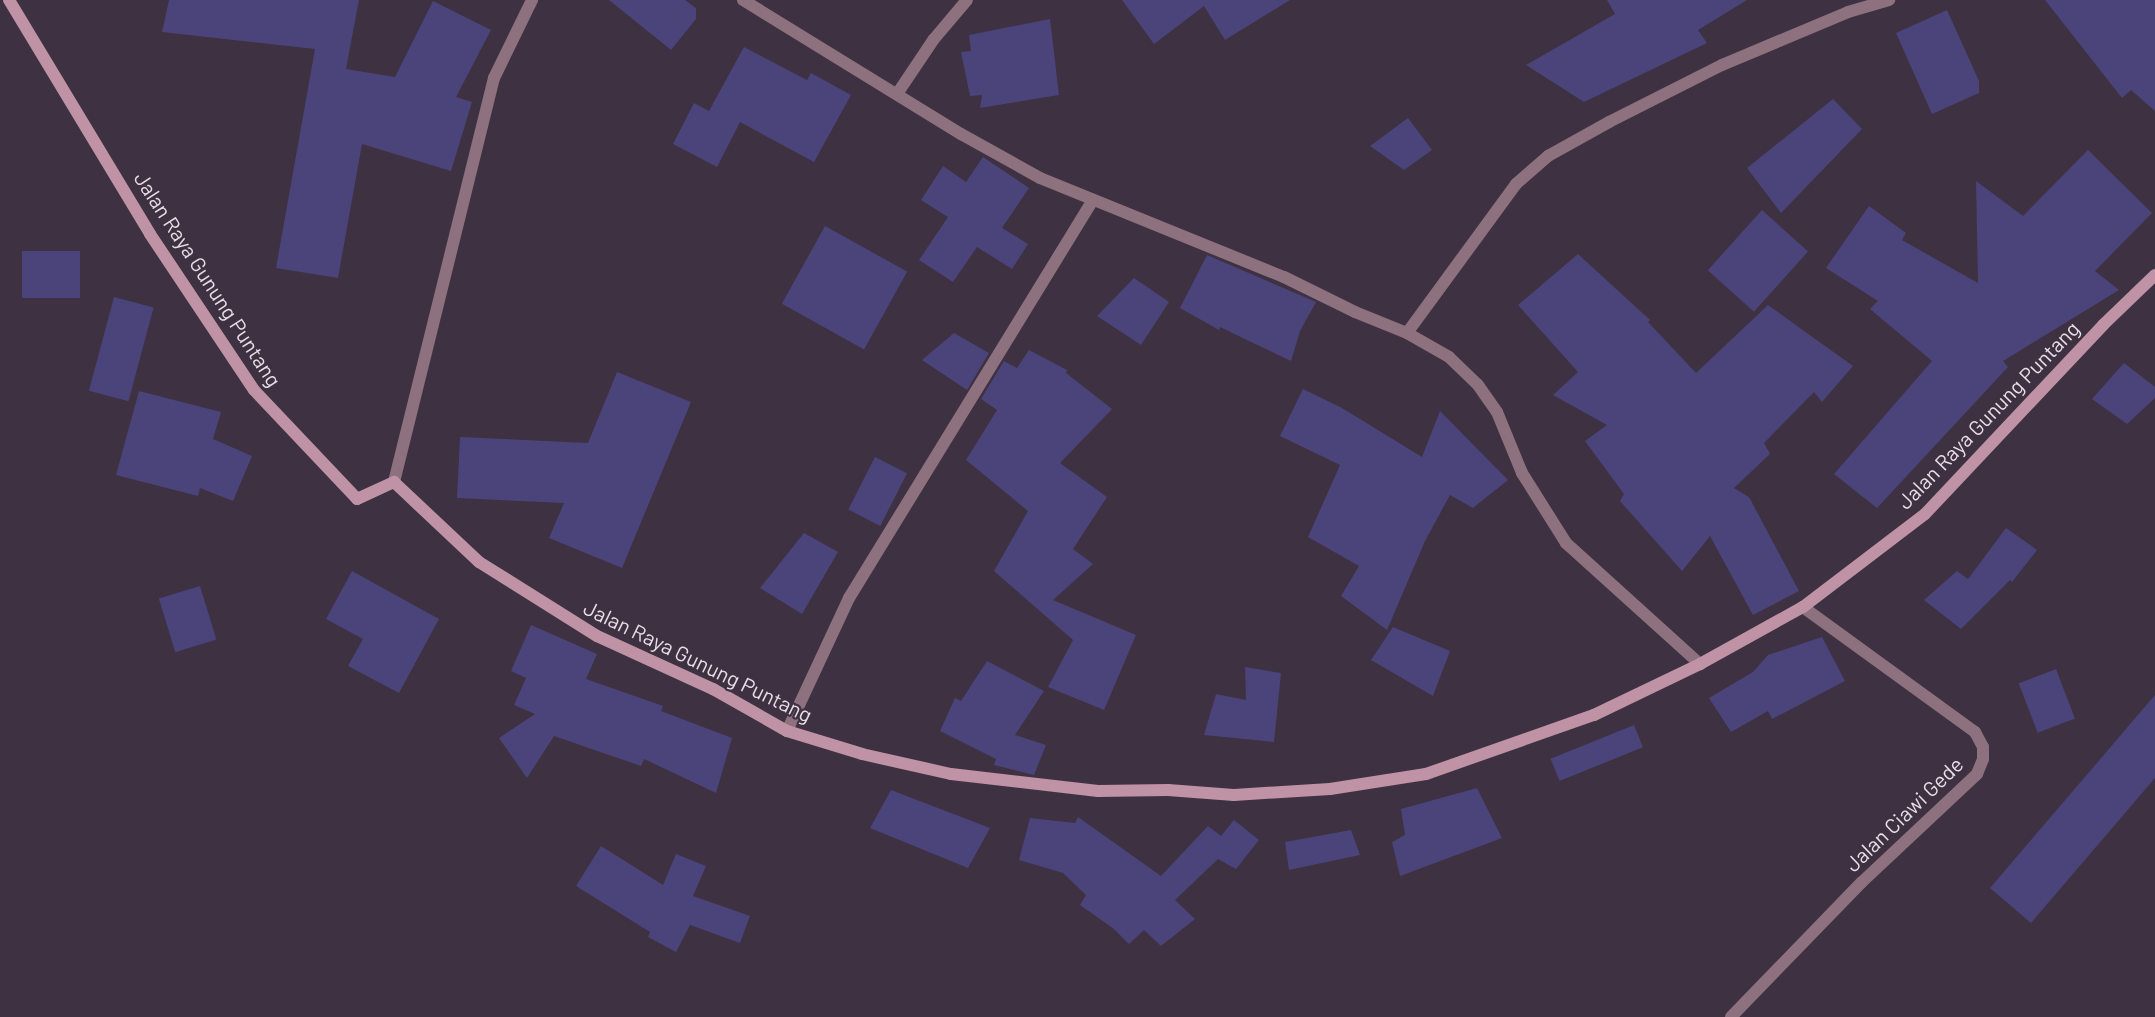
<!DOCTYPE html>
<style>
body{margin:0}
#map{position:relative;width:2155px;height:1017px;overflow:hidden;background:#3e3141;font-family:Barlow,sans-serif}
div>[style]{position:absolute}
[style*='--x']{left:calc(var(--x)*1px);top:calc(var(--y)*1px);width:calc(var(--w)*1px);rotate:calc(var(--a)*1deg)}
.building>*{inset:0;background:#4a447b;transform-origin:0 0}
.street>*{height:12px;margin:-6px;padding:0 6px;transform-origin:6px;border-radius:6px;background:#8e717e}
.secondary>*{height:12px;margin:-6px;padding:0 6px;transform-origin:6px;border-radius:6px;background:#bf92a5}
span{translate:-50% -50%;white-space:nowrap;text-align:center;line-height:1.15;-webkit-text-stroke:4.5px #3e3141;paint-order:stroke}
.street-label{font-size:21px;color:#e6dee8}
</style>
<div id="map">
<div class="building">
<div style="clip-path:polygon(169px 0,359px 0,346px 69px,395px 77px,433px 1px,491px 30px,456px 97px,472px 102px,451px 171px,362px 144px,338px 278px,276px 268px,315px 49px,162px 32px)"></div>
<div style="clip-path:polygon(609px 0,685px 0,696px 8px,696px 19px,671px 50px)"></div>
<div style="clip-path:polygon(1122px 0,1290px 0,1225px 40px,1204px 6px,1154px 44px)"></div>
<div style="clip-path:polygon(1607px 0,1747px 0,1698px 30px,1707px 43px,1584px 102px,1526px 65px,1615px 14px)"></div>
<div style="clip-path:polygon(2045px 0,2155px 0,2155px 111px,2131px 90px,2122px 98px)"></div>
<div style="clip-path:polygon(1947px 10px,1979px 81px,1979px 93px,1932px 114px,1896px 33px)"></div>
<div style="clip-path:polygon(1050px 19px,1059px 95px,980px 108px,982px 95px,970px 96px,961px 52px,971px 51px,969px 35px)"></div>
<div style="clip-path:polygon(744px 47px,807px 80px,811px 73px,851px 95px,814px 162px,740px 122px,717px 167px,673px 144px,694px 103px,709px 111px)"></div>
<div style="clip-path:polygon(1833px 99px,1862px 129px,1781px 213px,1747px 168px)"></div>
<div style="clip-path:polygon(1408px 118px,1432px 150px,1404px 170px,1370px 146px)"></div>
<div style="clip-path:polygon(2088px 150px,2152px 213px,2095px 271px,2119px 290px,2003px 361px,2008px 367px,1877px 508px,1834px 474px,1932px 361px,1870px 309px,1878px 301px,1826px 268px,1869px 206px,1906px 233px,1902px 240px,1978px 283px,1976px 181px,2023px 216px)"></div>
<div style="clip-path:polygon(983px 157px,1029px 188px,1002px 228px,1028px 244px,1012px 269px,977px 247px,953px 282px,919px 260px,948px 217px,921px 200px,943px 166px,966px 182px)"></div>
<div style="left:1762px;top:210px;width:62px;height:81px;rotate:42deg"></div>
<div style="left:825px;top:226px;width:94px;height:89px;rotate:29deg"></div>
<div style="left:22px;top:251px;width:58px;height:47px"></div>
<div style="clip-path:polygon(1578px 254px,1650px 320px,1648px 322px,1696px 373px,1768px 305px,1853px 366px,1822px 402px,1814px 392px,1764px 443px,1770px 454px,1734px 488px,1749px 497px,1799px 591px,1753px 615px,1710px 536px,1682px 571px,1620px 501px,1624px 494px,1585px 441px,1607px 425px,1553px 395px,1578px 372px,1518px 305px)"></div>
<div style="clip-path:polygon(1207px 255px,1316px 302px,1300px 331px,1291px 361px,1220px 327px,1219px 330px,1180px 308px)"></div>
<div style="clip-path:polygon(1134px 278px,1169px 302px,1141px 345px,1097px 316px)"></div>
<div style="left:114px;top:297px;width:41px;height:97px;rotate:15deg"></div>
<div style="clip-path:polygon(954px 333px,989px 353px,967px 390px,922px 360px)"></div>
<div style="clip-path:polygon(1029px 350px,1067px 370px,1066px 373px,1112px 409px,1060px 463px,1107px 497px,1073px 549px,1093px 564px,1053px 600px,1136px 635px,1104px 710px,1048px 687px,1073px 640px,994px 571px,1028px 511px,966px 460px,997px 410px,981px 399px,1004px 361px,1017px 368px)"></div>
<div style="clip-path:polygon(2124px 363px,2155px 387px,2155px 398px,2127px 424px,2092px 399px)"></div>
<div style="clip-path:polygon(617px 372px,691px 402px,622px 568px,549px 538px,564px 503px,457px 498px,460px 437px,588px 443px)"></div>
<div style="clip-path:polygon(1303px 389px,1342px 408px,1422px 457px,1440px 411px,1508px 480px,1473px 508px,1450px 495px,1425px 541px,1387px 630px,1341px 596px,1359px 566px,1308px 537px,1340px 465px,1280px 436px)"></div>
<div style="clip-path:polygon(139px 391px,221px 412px,213px 439px,252px 456px,233px 501px,200px 488px,198px 496px,116px 475px)"></div>
<div style="left:875px;top:457px;width:36px;height:59px;rotate:27deg"></div>
<div style="clip-path:polygon(2006px 528px,2037px 550px,2012px 582px,2010px 580px,1961px 629px,1924px 600px,1957px 571px,1968px 579px)"></div>
<div style="clip-path:polygon(804px 533px,838px 552px,802px 614px,760px 588px)"></div>
<div style="clip-path:polygon(352px 571px,439px 619px,399px 693px,348px 666px,363px 639px,326px 619px)"></div>
<div style="left:200px;top:586px;width:56px;height:43px;rotate:73deg"></div>
<div style="clip-path:polygon(531px 625px,597px 654px,586px 679px,663px 706px,661px 711px,732px 738px,716px 793px,644px 759px,641px 766px,554px 736px,527px 778px,499px 738px,535px 714px,514px 705px,526px 678px,511px 671px)"></div>
<div style="clip-path:polygon(1393px 627px,1450px 651px,1433px 696px,1371px 660px)"></div>
<div style="clip-path:polygon(1822px 637px,1845px 681px,1772px 719px,1768px 711px,1731px 732px,1709px 698px,1753px 672px,1768px 655px)"></div>
<div style="clip-path:polygon(987px 661px,1044px 691px,1015px 735px,1046px 745px,1034px 775px,994px 765px,996px 759px,940px 731px,955px 698px,961px 701px)"></div>
<div style="clip-path:polygon(1245px 667px,1281px 673px,1274px 742px,1204px 735px,1216px 694px,1246px 700px)"></div>
<div style="left:2056px;top:669px;width:53px;height:40px;rotate:69deg"></div>
<div style="clip-path:polygon(2155px 695px,2155px 778px,2031px 923px,1990px 888px)"></div>
<div style="left:1634px;top:725px;width:24px;height:90px;rotate:68deg"></div>
<div style="clip-path:polygon(1477px 788px,1502px 838px,1400px 876px,1392px 842px,1405px 835px,1401px 809px)"></div>
<div style="clip-path:polygon(891px 790px,990px 828px,968px 868px,870px 828px)"></div>
<div style="clip-path:polygon(1078px 817px,1161px 876px,1208px 826px,1221px 836px,1234px 820px,1259px 840px,1236px 869px,1218px 859px,1175px 900px,1195px 919px,1161px 946px,1144px 930px,1129px 944px,1114px 929px,1080px 905px,1086px 895px,1063px 873px,1019px 860px,1030px 818px,1075px 823px)"></div>
<div style="clip-path:polygon(1351px 830px,1360px 855px,1289px 870px,1285px 842px)"></div>
<div style="clip-path:polygon(601px 846px,663px 885px,676px 854px,706px 866px,693px 896px,750px 916px,740px 943px,690px 925px,676px 952px,648px 937px,650px 932px,576px 886px)"></div>
</div>
<div class="street">
<div style="--x:743;--y:0;--w:256;--a:31.6"></div>
<div style="--x:961;--y:134;--w:90;--a:29.1"></div>
<div style="--x:1040;--y:178;--w:263;--a:22.1"></div>
<div style="--x:1284;--y:277;--w:79;--a:26.2"></div>
<div style="--x:1355;--y:312;--w:56;--a:22"></div>
<div style="--x:1407;--y:333;--w:48;--a:29.7"></div>
<div style="--x:1449;--y:357;--w:40;--a:44"></div>
<div style="--x:1478;--y:385;--w:33;--a:55"></div>
<div style="--x:1497;--y:412;--w:66;--a:67.7"></div>
<div style="--x:1522;--y:473;--w:83;--a:57.8"></div>
<div style="--x:1566;--y:543;--w:181;--a:42.1"></div>
<div style="--x:897;--y:94;--w:66;--a:-56.1"></div>
<div style="--x:934;--y:39;--w:51;--a:-49.8"></div>
<div style="--x:1407;--y:333;--w:185;--a:-53.8"></div>
<div style="--x:1516;--y:184;--w:43;--a:-41.2"></div>
<div style="--x:1548;--y:156;--w:70;--a:-29.1"></div>
<div style="--x:1609;--y:122;--w:127;--a:-26.8"></div>
<div style="--x:1722;--y:65;--w:137;--a:-22.8"></div>
<div style="--x:1848;--y:12;--w:43;--a:-16.3"></div>
<div style="--x:394;--y:482;--w:416;--a:-76.1"></div>
<div style="--x:494;--y:78;--w:87;--a:-64"></div>
<div style="--x:787;--y:731;--w:147;--a:-65"></div>
<div style="--x:849;--y:598;--w:467;--a:-58.5"></div>
<div style="--x:1731;--y:1017;--w:188;--a:-45.9"></div>
<div style="--x:1862;--y:882;--w:158;--a:-43.2"></div>
<div style="--x:1977;--y:774;--w:16;--a:-68"></div>
<div style="--x:1983;--y:759;--w:12;--a:-90"></div>
<div style="--x:1983;--y:747;--w:17;--a:-118"></div>
<div style="--x:1975;--y:732;--w:213;--a:-144"></div>
</div>
<div class="secondary">
<div style="--x:9;--y:0;--w:273;--a:58.9"></div>
<div style="--x:150;--y:234;--w:187;--a:56.3"></div>
<div style="--x:254;--y:390;--w:150;--a:46.6"></div>
<div style="--x:357;--y:499;--w:41;--a:-24.7"></div>
<div style="--x:394;--y:482;--w:117;--a:43.3"></div>
<div style="--x:479;--y:562;--w:139;--a:32.1"></div>
<div style="--x:597;--y:636;--w:128;--a:24.6"></div>
<div style="--x:713;--y:689;--w:85;--a:29.6"></div>
<div style="--x:787;--y:731;--w:78;--a:17"></div>
<div style="--x:862;--y:754;--w:91;--a:12.7"></div>
<div style="--x:951;--y:774;--w:148;--a:6.6"></div>
<div style="--x:1098;--y:791;--w:70;--a:-0.8"></div>
<div style="--x:1168;--y:790;--w:66;--a:4.3"></div>
<div style="--x:1234;--y:795;--w:96;--a:-3.6"></div>
<div style="--x:1330;--y:789;--w:97;--a:-8.9"></div>
<div style="--x:1426;--y:774;--w:178;--a:-19.4"></div>
<div style="--x:1594;--y:715;--w:118;--a:-25.7"></div>
<div style="--x:1700;--y:664;--w:118;--a:-29"></div>
<div style="--x:1803;--y:607;--w:153;--a:-37.3"></div>
<div style="--x:1925;--y:514;--w:260;--a:-46.7"></div>
<div style="--x:2103;--y:325;--w:72;--a:-43.9"></div>
</div>
<div class="street-label">
<span style="left:208px;top:279px;rotate:57deg">Jalan Raya Gunung Puntang</span>
<span style="left:1988px;top:415px;rotate:-46deg">Jalan Raya Gunung Puntang</span>
<span style="left:698px;top:661px;rotate:26deg">Jalan Raya Gunung Puntang</span>
<span style="left:1904px;top:814px;rotate:-44deg">Jalan Ciawi Gede</span>
</div>
</div>
